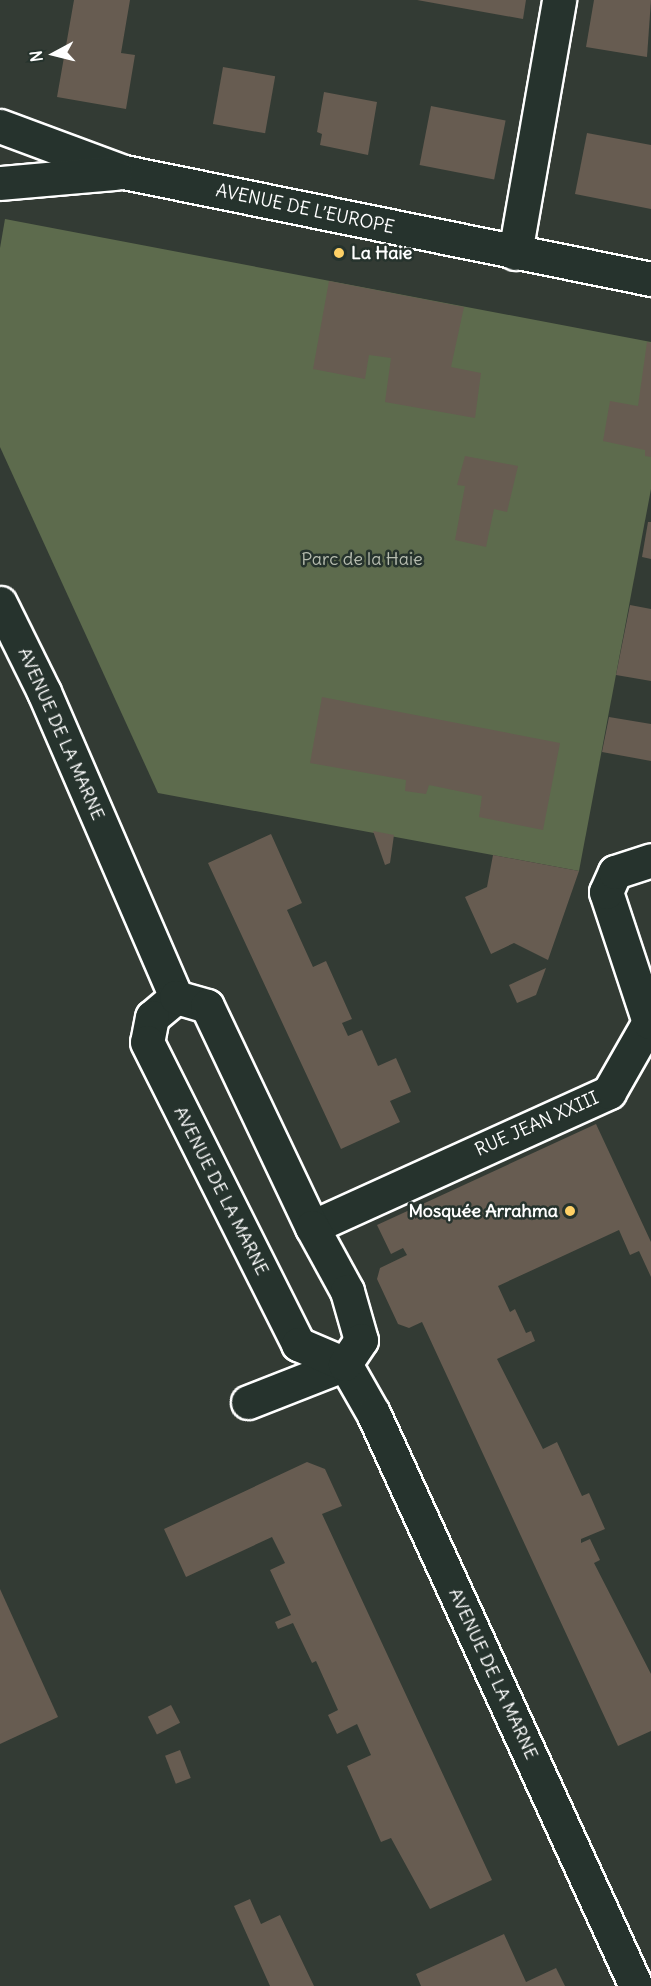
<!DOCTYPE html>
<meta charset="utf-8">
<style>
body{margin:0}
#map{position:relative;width:651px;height:1986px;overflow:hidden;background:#333b34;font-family:Delius,sans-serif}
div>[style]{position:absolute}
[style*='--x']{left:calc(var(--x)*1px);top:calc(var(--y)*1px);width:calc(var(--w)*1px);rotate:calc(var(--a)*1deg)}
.green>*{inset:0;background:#5d6b4d}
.building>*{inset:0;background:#675c51;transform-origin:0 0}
.roads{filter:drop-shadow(2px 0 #fff) drop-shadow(-2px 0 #fff) drop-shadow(0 2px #fff) drop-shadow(0 -2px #fff)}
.minor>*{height:33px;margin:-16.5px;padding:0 16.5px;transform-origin:16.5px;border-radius:16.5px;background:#26332d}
.major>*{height:33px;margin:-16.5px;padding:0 16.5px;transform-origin:16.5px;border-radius:16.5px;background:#26332d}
.dots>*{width:16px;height:16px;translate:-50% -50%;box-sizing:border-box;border:3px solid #26332d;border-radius:50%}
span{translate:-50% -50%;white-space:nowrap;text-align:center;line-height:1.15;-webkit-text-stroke:5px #26332d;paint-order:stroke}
.street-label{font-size:18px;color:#fff}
.poi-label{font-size:18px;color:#fff;font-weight:700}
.left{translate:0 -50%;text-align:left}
.right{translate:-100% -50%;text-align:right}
.park-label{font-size:18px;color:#b6bcaf}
.north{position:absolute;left:24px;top:24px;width:60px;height:60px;-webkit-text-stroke:4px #26332d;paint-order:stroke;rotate:263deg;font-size:16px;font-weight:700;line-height:24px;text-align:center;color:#fff}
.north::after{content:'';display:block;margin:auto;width:21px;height:27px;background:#fff;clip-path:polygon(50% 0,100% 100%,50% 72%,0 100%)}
</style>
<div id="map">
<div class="green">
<div style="clip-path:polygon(5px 219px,651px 342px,651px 489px,579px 871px,158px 793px,0 447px,0 248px)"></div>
</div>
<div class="building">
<div style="clip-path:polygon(74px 0,130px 0,121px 53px,135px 55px,126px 109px,57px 97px)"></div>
<div style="clip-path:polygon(417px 0,526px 0,523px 19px)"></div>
<div style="clip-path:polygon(594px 0,651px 0,647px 57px,586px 47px)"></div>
<div style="left:223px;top:67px;width:53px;height:58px;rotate:10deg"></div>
<div style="clip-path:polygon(324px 92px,377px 102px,368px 155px,320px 145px,322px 134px,317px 132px)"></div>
<div style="left:431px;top:106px;width:76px;height:60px;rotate:11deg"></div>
<div style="clip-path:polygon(587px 133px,651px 145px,651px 209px,575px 194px)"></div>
<div style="clip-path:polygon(329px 281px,464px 307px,451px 367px,481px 373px,475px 418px,385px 402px,391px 358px,369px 355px,365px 379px,313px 369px)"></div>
<div style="clip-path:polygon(647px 342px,651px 343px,651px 457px,645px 456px,645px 450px,603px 441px,610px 401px,638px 406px)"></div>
<div style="clip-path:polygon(465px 456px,518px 466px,507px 512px,494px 509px,486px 547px,455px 540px,465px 486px,457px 485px)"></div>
<div style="clip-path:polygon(648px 522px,651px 522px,651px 559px,642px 557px)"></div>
<div style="clip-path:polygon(630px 605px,651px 609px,651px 681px,616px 675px)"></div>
<div style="clip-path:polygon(322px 697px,560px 743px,543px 830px,479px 817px,482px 796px,429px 785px,426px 794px,405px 791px,406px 780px,310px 763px)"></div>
<div style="clip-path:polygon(609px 717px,651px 724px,651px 761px,602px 752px)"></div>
<div style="clip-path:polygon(373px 831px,394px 835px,390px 863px,385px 865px)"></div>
<div style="clip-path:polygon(271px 834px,302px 903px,287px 910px,313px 967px,326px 961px,352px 1019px,342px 1023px,348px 1036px,362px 1030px,378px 1066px,396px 1058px,411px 1092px,390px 1101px,400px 1122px,341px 1149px,208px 863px)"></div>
<div style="clip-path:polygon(493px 855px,579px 871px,548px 960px,514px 943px,491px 954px,465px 897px,487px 887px)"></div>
<div style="clip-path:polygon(546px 968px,536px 995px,517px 1003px,509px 985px)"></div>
<div style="clip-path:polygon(596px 1124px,651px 1242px,651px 1277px,639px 1251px,630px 1255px,619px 1230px,498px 1286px,510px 1312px,515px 1309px,526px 1333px,531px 1331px,535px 1341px,497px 1359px,543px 1449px,557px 1442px,582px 1496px,589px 1493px,605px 1529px,581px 1539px,581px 1543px,590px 1539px,600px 1560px,594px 1563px,651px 1674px,651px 1731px,618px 1746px,422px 1322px,409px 1328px,398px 1324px,377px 1279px,380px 1268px,407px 1255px,403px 1248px,391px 1254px,377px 1225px)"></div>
<div style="clip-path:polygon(307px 1462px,325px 1469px,342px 1506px,322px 1514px,492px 1880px,430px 1909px,391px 1838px,381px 1842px,347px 1766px,371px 1755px,357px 1724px,337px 1734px,328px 1715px,338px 1710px,316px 1661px,312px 1663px,293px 1623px,278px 1629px,275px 1622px,291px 1615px,270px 1570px,285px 1563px,272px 1537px,186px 1577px,164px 1529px)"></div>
<div style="clip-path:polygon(0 1589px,58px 1717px,0 1744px)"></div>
<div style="left:171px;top:1705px;width:20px;height:26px;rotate:63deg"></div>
<div style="left:180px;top:1750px;width:30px;height:16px;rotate:69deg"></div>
<div style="clip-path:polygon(250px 1899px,261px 1924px,280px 1915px,314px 1986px,270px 1986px,234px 1906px)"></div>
<div style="clip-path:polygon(504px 1934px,526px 1982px,556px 1968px,565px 1986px,421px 1986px,416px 1974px)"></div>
</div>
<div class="roads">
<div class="minor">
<div style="--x:515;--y:253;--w:257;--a:-80.1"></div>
<div style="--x:312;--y:1227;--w:326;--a:-24.4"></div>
<div style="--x:609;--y:1092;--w:81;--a:-60.3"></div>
<div style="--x:649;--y:1022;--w:137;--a:-108.3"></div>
<div style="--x:606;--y:892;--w:22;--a:-66"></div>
<div style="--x:615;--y:872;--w:38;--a:-18"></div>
<div style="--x:248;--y:1402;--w:104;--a:-21.4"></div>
</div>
<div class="major">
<div style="--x:0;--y:126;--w:132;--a:20.4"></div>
<div style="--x:124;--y:172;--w:538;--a:11.48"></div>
<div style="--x:0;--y:183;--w:115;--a:-5"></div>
<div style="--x:0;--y:603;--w:99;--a:63.7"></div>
<div style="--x:44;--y:692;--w:332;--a:66.6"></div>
<div style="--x:176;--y:997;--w:31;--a:140"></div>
<div style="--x:152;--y:1017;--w:25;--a:101"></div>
<div style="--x:147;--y:1042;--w:338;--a:63.4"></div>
<div style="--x:298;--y:1344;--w:51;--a:23.1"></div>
<div style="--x:345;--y:1364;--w:56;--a:60.3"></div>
<div style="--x:373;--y:1413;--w:630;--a:65.35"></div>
<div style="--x:176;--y:997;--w:32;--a:16"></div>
<div style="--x:207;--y:1006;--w:245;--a:64.6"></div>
<div style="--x:312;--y:1227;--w:73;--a:61.3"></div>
<div style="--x:347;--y:1291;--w:51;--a:74.1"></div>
<div style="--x:361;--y:1340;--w:29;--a:124"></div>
</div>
</div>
<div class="dots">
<div style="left:339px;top:253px;background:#ffd166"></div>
<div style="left:570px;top:1211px;background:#ffd166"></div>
</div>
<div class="street-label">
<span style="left:305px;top:209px;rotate:12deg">AVENUE DE L’EUROPE</span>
<span style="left:61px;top:734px;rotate:66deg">AVENUE DE LA MARNE</span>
<span style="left:537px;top:1124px;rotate:-24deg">RUE JEAN XXIII</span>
<span style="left:221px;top:1191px;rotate:63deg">AVENUE DE LA MARNE</span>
<span style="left:493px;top:1674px;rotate:65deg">AVENUE DE LA MARNE</span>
</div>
<div class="poi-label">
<span class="left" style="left:351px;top:253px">La Haie</span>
<span class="right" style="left:558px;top:1211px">Mosquée Arrahma</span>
</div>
<div class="park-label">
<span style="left:362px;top:559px">Parc de la Haie</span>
</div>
<div class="north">N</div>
</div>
